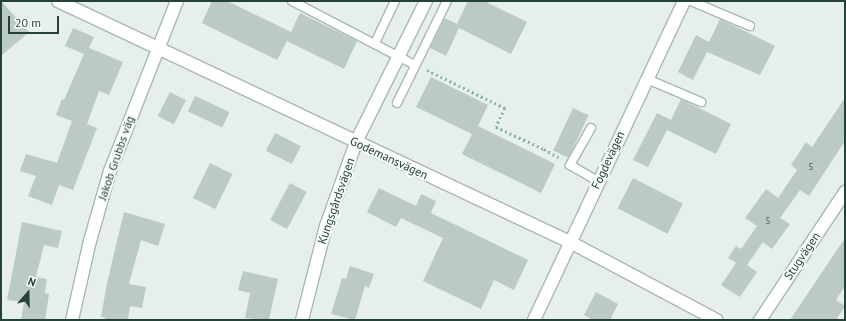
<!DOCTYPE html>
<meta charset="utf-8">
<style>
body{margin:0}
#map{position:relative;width:846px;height:321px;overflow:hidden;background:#e6efeb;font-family:"PT Sans",sans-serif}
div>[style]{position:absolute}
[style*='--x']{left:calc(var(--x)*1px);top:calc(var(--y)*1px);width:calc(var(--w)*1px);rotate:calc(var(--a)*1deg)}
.building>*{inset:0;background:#bbcac4;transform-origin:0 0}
.path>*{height:2.5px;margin-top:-1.25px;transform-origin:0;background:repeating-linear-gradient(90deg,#86b3a5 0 2px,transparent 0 5px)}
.roads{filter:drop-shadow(1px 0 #a8b8b2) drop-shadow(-1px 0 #a8b8b2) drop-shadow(0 1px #a8b8b2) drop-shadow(0 -1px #a8b8b2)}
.service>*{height:8px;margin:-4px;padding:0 4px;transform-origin:4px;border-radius:4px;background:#fff}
.minor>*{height:12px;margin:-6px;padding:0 6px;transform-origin:6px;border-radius:6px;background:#fff}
span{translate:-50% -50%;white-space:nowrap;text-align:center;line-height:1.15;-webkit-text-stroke:4px #f7fbf9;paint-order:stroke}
.number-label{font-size:10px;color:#4a645c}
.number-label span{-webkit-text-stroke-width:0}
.street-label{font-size:12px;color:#24423a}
.frame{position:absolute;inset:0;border:2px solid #24423a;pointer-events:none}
.north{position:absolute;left:8px;top:273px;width:40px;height:40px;-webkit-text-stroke:3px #f7fbf9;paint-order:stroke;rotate:20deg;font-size:11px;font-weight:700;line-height:16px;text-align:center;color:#24423a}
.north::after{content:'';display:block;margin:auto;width:14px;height:18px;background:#24423a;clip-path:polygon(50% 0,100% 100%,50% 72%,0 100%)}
.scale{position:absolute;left:8px;top:16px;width:51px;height:18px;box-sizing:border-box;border:2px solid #24423a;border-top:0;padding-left:5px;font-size:12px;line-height:14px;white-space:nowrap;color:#24423a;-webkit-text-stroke:3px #f7fbf9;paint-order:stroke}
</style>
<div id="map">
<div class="building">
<div style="clip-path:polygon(1px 1px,29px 32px,1px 56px)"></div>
<div style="clip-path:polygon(212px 1px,227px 1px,291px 32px,300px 13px,357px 41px,344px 69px,287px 41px,277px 60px,202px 23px)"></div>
<div style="clip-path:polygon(468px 1px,484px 1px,527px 22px,511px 54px,459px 28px,446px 56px,430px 48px,445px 18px,457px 24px)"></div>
<div style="clip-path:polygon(720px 19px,775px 46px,760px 75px,707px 52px,693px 80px,678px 72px,696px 35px,709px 42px)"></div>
<div style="clip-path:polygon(73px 28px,94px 37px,89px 48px,123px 62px,109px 95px,99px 91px,87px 124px,97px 128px,73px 190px,59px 185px,52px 205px,28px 196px,36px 176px,20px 171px,26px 154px,57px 163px,72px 121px,56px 115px,62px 99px,64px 100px,84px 54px,65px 46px)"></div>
<div style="clip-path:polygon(431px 77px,488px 105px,478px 126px,555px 164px,541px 193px,462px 154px,472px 134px,416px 107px)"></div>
<div style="left:170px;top:92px;width:18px;height:27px;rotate:27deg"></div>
<div style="left:195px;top:96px;width:38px;height:17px;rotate:25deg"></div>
<div style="clip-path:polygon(845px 98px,845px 141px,809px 196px,800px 190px,780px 218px,790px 224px,772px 249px,763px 242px,747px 265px,757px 272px,740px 297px,721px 285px,736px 263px,728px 258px,736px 246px,741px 249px,757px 226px,745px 218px,766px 189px,778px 198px,797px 170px,791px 165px,806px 142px,812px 147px)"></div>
<div style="clip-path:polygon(681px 99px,731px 124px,716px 154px,667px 130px,648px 167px,633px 160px,657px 113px,671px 120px)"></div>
<div style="left:573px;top:108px;width:17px;height:47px;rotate:25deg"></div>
<div style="left:275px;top:133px;width:29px;height:20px;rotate:27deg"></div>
<div style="left:210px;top:163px;width:25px;height:39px;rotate:26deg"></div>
<div style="left:633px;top:178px;width:56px;height:34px;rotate:27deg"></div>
<div style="left:290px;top:183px;width:19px;height:42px;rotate:28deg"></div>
<div style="clip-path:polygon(379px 188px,416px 206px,421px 194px,436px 201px,431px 213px,528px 260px,514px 290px,494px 280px,481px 309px,423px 281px,443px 238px,401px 218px,396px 227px,367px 212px)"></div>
<div style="clip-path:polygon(124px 212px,165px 224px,158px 246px,141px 240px,129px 284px,146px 287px,142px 308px,130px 306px,128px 320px,104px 320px,105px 317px,101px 317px,107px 283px)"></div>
<div style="clip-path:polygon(22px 222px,62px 231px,58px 248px,44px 245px,36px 277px,47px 279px,45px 293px,49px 294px,45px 320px,21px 320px,24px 302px,7px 300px)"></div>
<div style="clip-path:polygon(845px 238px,845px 286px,836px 300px,845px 306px,836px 320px,790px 320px)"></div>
<div style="clip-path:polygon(350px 266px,374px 274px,369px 288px,365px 286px,355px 320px,331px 314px,342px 278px,346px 279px)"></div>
<div style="clip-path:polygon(243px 271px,278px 279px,269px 320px,245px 318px,250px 293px,238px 290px)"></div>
<div style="clip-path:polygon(596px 292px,618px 304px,610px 320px,593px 320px,584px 315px)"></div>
</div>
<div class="path">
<div style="--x:427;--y:70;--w:87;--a:26"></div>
<div style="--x:505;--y:108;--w:21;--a:115"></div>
<div style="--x:496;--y:127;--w:53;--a:24.6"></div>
<div style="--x:544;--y:149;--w:20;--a:30"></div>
</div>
<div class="roads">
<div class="service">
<div style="--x:292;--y:1;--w:139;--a:27.5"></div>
<div style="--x:691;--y:1;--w:64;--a:23"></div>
<div style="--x:375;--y:43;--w:47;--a:-64.5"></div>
<div style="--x:647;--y:79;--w:59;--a:23.1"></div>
<div style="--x:397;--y:103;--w:114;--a:-63.9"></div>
<div style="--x:591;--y:128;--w:43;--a:119.6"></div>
<div style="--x:570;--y:165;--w:32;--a:30"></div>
</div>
<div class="minor">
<div style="--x:58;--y:1;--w:566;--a:25.21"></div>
<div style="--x:570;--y:242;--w:166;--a:28"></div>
<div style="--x:72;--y:320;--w:81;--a:-77.2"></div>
<div style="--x:90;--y:241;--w:73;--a:-74.1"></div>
<div style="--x:110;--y:171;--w:183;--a:-68.5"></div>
<div style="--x:302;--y:320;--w:97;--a:-75.7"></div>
<div style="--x:326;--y:226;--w:89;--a:-70.3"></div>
<div style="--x:356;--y:142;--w:157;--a:-63.6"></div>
<div style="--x:534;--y:320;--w:353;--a:-64.8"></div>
<div style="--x:760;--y:320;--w:154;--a:-56.4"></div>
</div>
</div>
<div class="number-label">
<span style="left:811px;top:167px">5</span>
<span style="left:768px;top:221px">5</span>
</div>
<div class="street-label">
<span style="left:116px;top:158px;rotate:-71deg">Jakob Grubbs väg</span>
<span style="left:389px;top:158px;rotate:25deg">Godemansvägen</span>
<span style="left:608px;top:160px;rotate:-65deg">Fogdevägen</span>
<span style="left:336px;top:201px;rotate:-71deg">Kungsgårdsvägen</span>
<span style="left:802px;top:256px;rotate:-56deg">Stugvägen</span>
</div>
<div class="frame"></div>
<div class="north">N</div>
<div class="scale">20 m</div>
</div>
